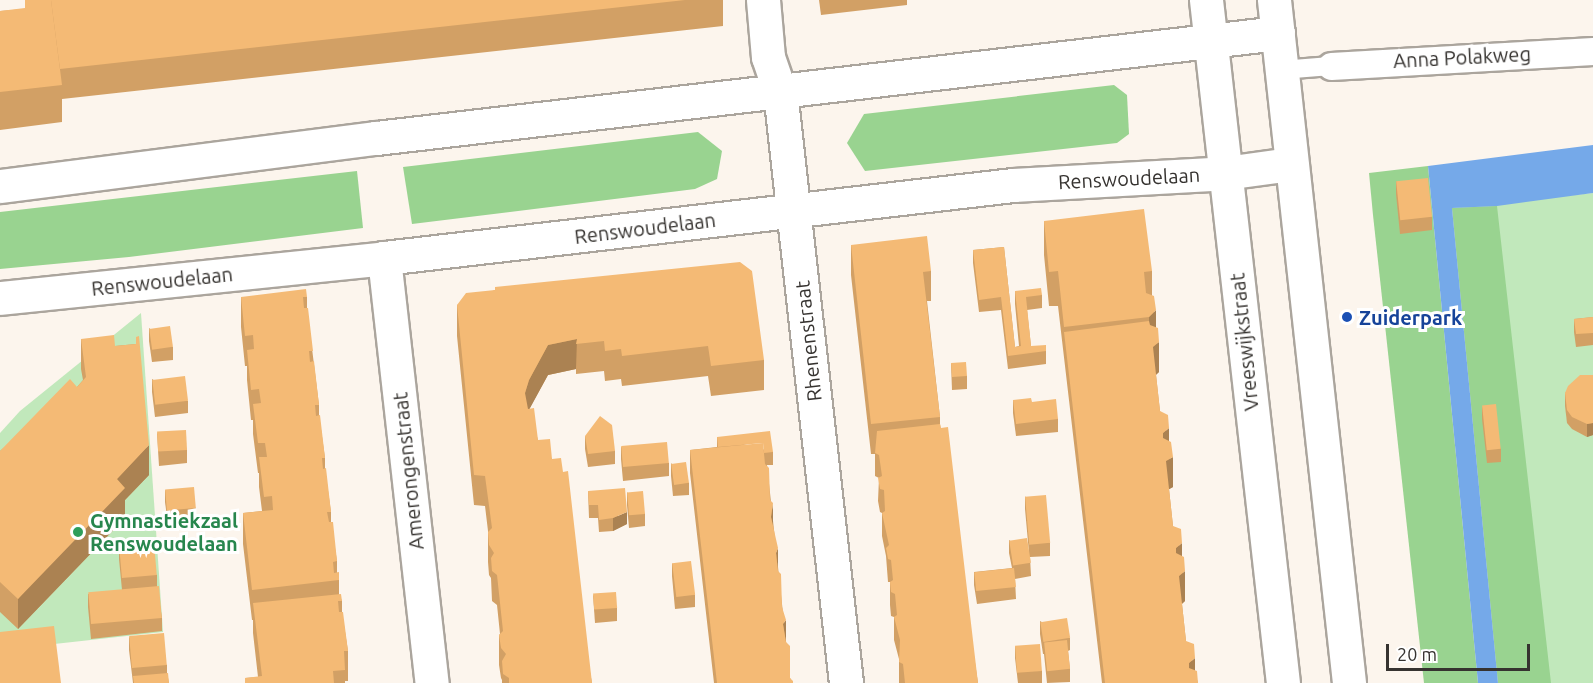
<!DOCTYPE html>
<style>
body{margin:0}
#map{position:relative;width:1593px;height:683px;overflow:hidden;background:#fcf5ed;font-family:Ubuntu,sans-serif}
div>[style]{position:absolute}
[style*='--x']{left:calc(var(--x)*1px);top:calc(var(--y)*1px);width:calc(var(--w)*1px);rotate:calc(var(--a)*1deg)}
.green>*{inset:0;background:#c1e8bb}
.forest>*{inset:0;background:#99d390}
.water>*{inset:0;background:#75a9e9}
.roads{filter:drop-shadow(2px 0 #aba59d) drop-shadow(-2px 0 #aba59d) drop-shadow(0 2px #aba59d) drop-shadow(0 -2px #aba59d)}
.service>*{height:18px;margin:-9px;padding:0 9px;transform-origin:9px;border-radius:9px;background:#fff}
.pedestrian>*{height:27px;margin:-13.5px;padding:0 13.5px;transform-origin:13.5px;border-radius:13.5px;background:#fff}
.minor>*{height:33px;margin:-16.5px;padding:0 16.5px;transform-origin:16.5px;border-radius:16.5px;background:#fff}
.secondary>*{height:33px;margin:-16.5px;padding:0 16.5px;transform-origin:16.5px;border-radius:16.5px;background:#fff}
.wall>*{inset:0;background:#d2a065}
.shaded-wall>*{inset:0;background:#ab8252}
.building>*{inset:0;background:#f4ba75;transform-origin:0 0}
.dots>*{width:16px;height:16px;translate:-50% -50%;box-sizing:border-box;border:3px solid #fff;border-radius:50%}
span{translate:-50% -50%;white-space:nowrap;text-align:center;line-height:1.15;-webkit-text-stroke:6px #fff;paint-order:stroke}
.street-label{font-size:20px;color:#363330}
.transit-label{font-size:20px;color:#164399;font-weight:700}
.left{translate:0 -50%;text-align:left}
.leisure-label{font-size:20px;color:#27864d;font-weight:700}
.scale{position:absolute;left:1386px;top:644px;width:144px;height:27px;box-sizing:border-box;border:3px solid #363330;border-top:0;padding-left:8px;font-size:18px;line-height:21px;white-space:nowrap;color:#363330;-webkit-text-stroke:4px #fff;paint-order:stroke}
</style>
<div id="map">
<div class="green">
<div style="clip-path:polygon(1593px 193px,1593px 683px,1498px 683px,1452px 208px)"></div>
<div style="clip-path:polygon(141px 313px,163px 632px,0 650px,0 433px,20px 411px)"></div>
</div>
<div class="forest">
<div style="clip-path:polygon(1114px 85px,1127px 95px,1129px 134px,1117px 143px,865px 171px,847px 143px,864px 114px)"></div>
<div style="clip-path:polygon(698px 132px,722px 151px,717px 179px,695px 189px,412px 224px,403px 167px)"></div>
<div style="clip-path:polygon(1428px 166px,1478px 683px,1424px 683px,1373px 215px,1369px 173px)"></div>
<div style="clip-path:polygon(357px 171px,363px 228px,129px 257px,0 269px,0 212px)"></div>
<div style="clip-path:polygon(1497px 206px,1504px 268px,1551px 683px,1498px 683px,1452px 208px)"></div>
</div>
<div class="water">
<div style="clip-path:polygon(1593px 145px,1593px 193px,1497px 206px,1452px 208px,1498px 683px,1478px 683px,1428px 166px)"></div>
</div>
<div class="roads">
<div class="service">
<div style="--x:1281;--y:70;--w:50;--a:-4.6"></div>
</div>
<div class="pedestrian">
<div style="--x:1331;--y:66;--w:262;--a:-3.3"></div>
</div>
<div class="minor">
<div style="--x:763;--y:0;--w:57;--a:85"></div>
<div style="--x:768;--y:57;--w:36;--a:71"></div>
<div style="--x:780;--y:91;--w:596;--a:83.64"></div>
<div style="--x:0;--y:186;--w:379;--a:-7.3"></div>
<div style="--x:376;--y:138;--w:908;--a:-6.64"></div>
<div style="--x:384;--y:258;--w:428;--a:83.6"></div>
<div style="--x:0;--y:298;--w:386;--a:-5.9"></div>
<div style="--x:384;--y:258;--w:633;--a:-6.62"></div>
<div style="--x:1013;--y:185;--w:212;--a:-3.2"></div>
<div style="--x:1225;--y:173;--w:67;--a:-7.8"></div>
</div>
<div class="secondary">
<div style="--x:1206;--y:0;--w:687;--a:83.57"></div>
<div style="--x:1274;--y:0;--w:687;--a:83.73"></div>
</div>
</div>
<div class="wall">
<div style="clip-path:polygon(25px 0,723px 0,723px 26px,62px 99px,62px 122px,0 130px,0 11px,25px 9px)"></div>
<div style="clip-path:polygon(819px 0,907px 0,907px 5px,821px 15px)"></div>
<div style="clip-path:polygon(1396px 181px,1432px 217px,1432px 230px,1400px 234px,1396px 194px)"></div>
<div style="clip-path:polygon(1044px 221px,1152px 271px,1152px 295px,1156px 327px,1159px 372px,1156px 375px,1160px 411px,1169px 441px,1173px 487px,1169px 489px,1173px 526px,1182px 556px,1185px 601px,1182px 604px,1186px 641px,1198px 683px,1102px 683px,1058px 306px,1049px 306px,1044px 255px)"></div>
<div style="clip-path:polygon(851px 245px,931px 271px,931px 301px,927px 301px,940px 417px,940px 424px,978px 683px,899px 683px,899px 659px,894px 640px,894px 617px,891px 616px,890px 605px,890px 582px,888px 582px,886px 556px,882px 536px,882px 513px,880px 512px,878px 501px,879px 478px,875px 476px,875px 454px,871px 454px,851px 275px)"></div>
<div style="clip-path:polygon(1004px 247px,1015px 347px,1019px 346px,1015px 304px,1015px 291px,1042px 295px,1042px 308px,1027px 310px,1031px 346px,1046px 351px,1046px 364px,1008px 369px,1001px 310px,979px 312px,973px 263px,973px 250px)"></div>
<div style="clip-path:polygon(495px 290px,764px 360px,764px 390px,711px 396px,708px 376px,622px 386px,621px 379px,605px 381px,604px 371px,576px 374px,576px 369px,548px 375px,529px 409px,538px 440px,552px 459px,592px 683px,502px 683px,502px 680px,501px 678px,499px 665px,499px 635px,500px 634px,497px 605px,492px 601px,491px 578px,489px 575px,488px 562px,488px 531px,485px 506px,474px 505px,457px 336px,457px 305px)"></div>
<div style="clip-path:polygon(241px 297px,307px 297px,307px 308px,319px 405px,319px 415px,325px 458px,325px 469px,331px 512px,331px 522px,337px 561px,337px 572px,339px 580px,339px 594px,342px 601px,342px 612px,348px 651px,348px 681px,345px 681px,345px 683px,245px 683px,245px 678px,258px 677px,253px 633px,253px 620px,252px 620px,243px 544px,243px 513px,262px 511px,259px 487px,259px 473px,258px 473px,253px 434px,253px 420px,251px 420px,247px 380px,247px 366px,245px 366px,241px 327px)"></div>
<div style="clip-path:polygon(1593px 317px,1593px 345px,1576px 347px,1574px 332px,1574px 319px)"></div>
<div style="clip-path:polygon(149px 328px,173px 347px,173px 360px,152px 362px,149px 341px)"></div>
<div style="clip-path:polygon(136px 337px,149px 475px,125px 500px,125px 518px,18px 629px,0 612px,0 451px,77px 387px,83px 380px,81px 369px,81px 339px,115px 346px,136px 344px)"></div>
<div style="clip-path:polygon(951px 363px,967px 376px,967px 389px,952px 390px)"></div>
<div style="clip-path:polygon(1593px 375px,1593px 435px,1587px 437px,1572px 429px,1567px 423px,1565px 406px,1565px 393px)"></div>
<div style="clip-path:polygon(152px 379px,188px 401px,188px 413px,155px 417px,152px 392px)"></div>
<div style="clip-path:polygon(1013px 400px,1032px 402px,1058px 419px,1058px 432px,1016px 436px,1013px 413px)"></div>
<div style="clip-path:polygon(1482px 406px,1501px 449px,1501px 462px,1487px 463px,1482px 419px)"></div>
<div style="clip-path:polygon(157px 433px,187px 450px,187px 463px,159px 466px)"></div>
<div style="clip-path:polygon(585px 436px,615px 451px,615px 464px,588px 467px,585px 449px)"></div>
<div style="clip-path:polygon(717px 437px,773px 452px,773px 465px,767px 465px,790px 678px,793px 683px,714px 683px,690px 473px,690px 450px,717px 447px)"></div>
<div style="clip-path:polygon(621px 447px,669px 463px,669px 476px,623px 481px,621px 459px)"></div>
<div style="clip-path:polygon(671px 463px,689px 483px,689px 495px,673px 496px,671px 476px)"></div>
<div style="clip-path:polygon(165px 490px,196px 508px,196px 521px,168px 524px,165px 502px)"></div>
<div style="clip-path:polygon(588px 491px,627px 524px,613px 531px,599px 532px,598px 518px,589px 518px)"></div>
<div style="clip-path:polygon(627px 492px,645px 514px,645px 526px,629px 528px,627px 505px)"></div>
<div style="clip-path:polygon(1025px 496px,1050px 543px,1050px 556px,1030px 557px,1031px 576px,1015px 579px,1016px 599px,977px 604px,974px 585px,974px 572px,1012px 568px,1009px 553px,1009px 540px,1029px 553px,1025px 509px)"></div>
<div style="clip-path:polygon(119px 547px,157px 575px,157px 586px,162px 618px,162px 631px,91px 639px,88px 607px,88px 594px,122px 590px,119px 559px)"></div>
<div style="clip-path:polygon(672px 563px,695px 595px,695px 607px,675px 609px,672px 576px)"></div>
<div style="clip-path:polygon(593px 595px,617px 608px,617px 621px,595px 623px)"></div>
<div style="clip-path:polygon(1040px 621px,1070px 638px,1070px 650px,1068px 651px,1070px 669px,1070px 682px,1047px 683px,1044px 654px,1043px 654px,1040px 634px)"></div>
<div style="clip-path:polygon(129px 637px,167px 665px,167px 673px,169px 683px,133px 683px,129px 650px)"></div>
<div style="clip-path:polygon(1015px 646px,1042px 671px,1042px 683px,1018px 683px,1015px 658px)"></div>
</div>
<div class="shaded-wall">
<div style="clip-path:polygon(1156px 310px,1156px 344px,1159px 342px,1159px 372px,1153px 377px,1149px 351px,1149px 317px)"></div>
<div style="clip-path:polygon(577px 339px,576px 369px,548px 375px,529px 410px,525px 424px,525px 393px,529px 380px,548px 345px)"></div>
<div style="clip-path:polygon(1593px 423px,1593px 435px,1587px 437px,1587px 424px)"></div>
<div style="clip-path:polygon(1169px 428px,1169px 458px,1163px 463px,1163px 433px)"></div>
<div style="clip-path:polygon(149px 445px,149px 475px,125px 500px,125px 518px,18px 629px,18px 599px,117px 479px)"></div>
<div style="clip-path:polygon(1173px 457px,1173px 487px,1166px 491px,1166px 461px)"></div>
<div style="clip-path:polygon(773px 503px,773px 526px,771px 517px)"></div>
<div style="clip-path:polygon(627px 512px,627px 524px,613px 531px,613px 518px)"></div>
<div style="clip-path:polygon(1182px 543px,1182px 573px,1176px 578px,1176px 548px)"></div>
<div style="clip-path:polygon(778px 548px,778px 571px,776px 553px)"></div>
<div style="clip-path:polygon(1185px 571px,1185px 601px,1179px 606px,1179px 576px)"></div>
<div style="clip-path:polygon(786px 620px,786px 643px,783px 624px)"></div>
<div style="clip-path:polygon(1195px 658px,1195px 683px,1189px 683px,1189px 663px)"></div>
</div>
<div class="building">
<div style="clip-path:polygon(25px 0,51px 0,62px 85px,0 92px,0 11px,25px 8px)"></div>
<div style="clip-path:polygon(51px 0,685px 0,60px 69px)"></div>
<div style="left:1428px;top:178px;width:39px;height:32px;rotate:84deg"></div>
<div style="clip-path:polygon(1144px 209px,1152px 271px,1144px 272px,1146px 293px,1154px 296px,1156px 310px,1149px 317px,1064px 327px,1058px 271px,1049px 272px,1044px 221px)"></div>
<div style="clip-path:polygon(927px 236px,931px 271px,923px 272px,940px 417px,871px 424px,851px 245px)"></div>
<div style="clip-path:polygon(1004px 247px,1015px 347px,1021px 346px,1015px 291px,1041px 288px,1042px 295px,1026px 297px,1031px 346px,1046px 345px,1046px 351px,1008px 356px,1001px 297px,979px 300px,973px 250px)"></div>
<div style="clip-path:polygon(740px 262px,752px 271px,764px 360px,711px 366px,708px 346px,622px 356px,621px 349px,605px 351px,604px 341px,576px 344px,577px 339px,548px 345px,529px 380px,525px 393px,528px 409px,534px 408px,538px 440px,550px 439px,552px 459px,561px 458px,563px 472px,568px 471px,592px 683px,509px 683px,509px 678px,503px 674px,502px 661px,506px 654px,501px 648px,499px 635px,503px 631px,497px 575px,492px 571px,491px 558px,494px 553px,489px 545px,488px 532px,492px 528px,485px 476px,474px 475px,457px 305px,466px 293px,495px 290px,495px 287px)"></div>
<div style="clip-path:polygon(306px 289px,307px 297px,303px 297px,304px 308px,308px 308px,313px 351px,309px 351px,310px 362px,314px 361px,319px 405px,315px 405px,316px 416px,320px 415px,325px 458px,322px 458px,323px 469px,326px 468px,331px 512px,327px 512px,329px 522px,333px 522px,337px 561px,333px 562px,334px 573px,339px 572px,339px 580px,252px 590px,243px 513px,273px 510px,272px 496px,264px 497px,259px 457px,267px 457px,265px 443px,258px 443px,253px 404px,261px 403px,259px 389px,251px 390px,247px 350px,254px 349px,253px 335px,245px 336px,241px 297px)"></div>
<div style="clip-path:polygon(1593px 317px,1593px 333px,1576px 334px,1574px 319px)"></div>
<div style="clip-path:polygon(1149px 321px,1150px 325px,1158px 328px,1159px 342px,1153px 347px,1160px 411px,1168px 415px,1169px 428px,1163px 433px,1163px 438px,1171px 442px,1173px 457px,1166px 461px,1173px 526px,1181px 529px,1182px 543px,1176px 548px,1176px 553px,1184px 557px,1185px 571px,1179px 576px,1186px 641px,1194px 644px,1195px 658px,1189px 663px,1189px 668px,1197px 671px,1198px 683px,1105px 683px,1064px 332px)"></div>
<div style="left:170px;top:326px;width:21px;height:21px;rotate:82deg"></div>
<div style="clip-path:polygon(114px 335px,115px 346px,136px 344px,136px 337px,139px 336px,149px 445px,117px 479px,125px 488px,18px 599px,0 582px,0 451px,70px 379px,77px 387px,86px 377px,81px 339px)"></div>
<div style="left:966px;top:362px;width:14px;height:15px;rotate:86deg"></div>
<div style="clip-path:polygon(1580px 375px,1593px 375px,1593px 423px,1587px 424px,1572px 417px,1567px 410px,1565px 393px,1568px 386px)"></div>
<div style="left:185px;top:376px;width:25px;height:33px;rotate:83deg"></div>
<div style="clip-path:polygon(1031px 398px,1032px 402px,1056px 399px,1058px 419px,1016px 424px,1013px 400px)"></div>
<div style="left:1496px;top:404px;width:45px;height:14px;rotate:84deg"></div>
<div style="clip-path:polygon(600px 416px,612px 425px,615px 451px,588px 454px,585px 436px)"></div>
<div style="clip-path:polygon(940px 424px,941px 428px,948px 427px,978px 683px,905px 683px,903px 664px,899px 662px,900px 640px,894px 617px,897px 615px,895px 594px,891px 592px,890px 582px,893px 580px,891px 560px,888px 559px,886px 548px,889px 545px,882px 513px,885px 511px,884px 490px,880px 489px,878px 478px,882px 476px,879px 455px,875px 453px,877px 431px)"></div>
<div style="left:186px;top:430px;width:20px;height:29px;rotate:87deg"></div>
<div style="clip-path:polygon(770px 431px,773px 452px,764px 453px,763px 443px,718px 447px,717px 437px)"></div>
<div style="left:667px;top:442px;width:21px;height:46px;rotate:85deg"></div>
<div style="clip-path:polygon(763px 443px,765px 464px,769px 468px,770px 500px,773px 503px,771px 517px,778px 548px,776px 553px,778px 571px,781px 574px,782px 607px,786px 620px,783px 624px,786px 642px,790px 646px,790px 678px,793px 681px,793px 683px,717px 683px,690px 450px)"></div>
<div style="left:686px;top:462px;width:21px;height:15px;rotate:82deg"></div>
<div style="left:194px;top:487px;width:21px;height:29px;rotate:85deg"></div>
<div style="clip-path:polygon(625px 488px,627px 512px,613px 518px,599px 520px,598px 505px,589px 505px,588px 491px)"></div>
<div style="left:643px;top:491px;width:23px;height:16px;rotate:85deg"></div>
<div style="left:1046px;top:495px;width:48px;height:21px;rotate:85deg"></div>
<div style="left:1027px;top:538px;width:25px;height:18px;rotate:81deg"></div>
<div style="left:154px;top:543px;width:32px;height:35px;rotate:85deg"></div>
<div style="left:691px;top:561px;width:34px;height:19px;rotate:83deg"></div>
<div style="left:1014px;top:568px;width:19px;height:40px;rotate:84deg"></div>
<div style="left:159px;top:586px;width:32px;height:71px;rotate:85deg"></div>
<div style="left:616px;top:592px;width:16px;height:23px;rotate:86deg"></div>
<div style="clip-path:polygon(341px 594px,342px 601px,338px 601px,339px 612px,343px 612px,348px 651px,344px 651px,345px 670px,333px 671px,334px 683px,245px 683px,245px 678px,262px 676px,253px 603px)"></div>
<div style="left:1067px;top:618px;width:20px;height:27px;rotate:81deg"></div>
<div style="clip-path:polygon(54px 626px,61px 683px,0 683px,0 632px)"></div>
<div style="left:164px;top:633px;width:32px;height:35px;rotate:85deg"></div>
<div style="left:1067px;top:640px;width:29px;height:23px;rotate:84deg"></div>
<div style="left:1040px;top:644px;width:27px;height:25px;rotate:86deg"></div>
<div style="clip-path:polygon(168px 673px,169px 683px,134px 683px,133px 676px)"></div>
</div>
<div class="dots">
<div style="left:1347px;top:317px;background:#1a4fb4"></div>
<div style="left:78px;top:532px;background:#2e9e5b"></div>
</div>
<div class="street-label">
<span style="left:1462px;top:57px;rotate:-3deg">Anna Polakweg</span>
<span style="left:1129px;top:178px;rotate:-3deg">Renswoudelaan</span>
<span style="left:645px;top:228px;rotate:-7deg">Renswoudelaan</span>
<span style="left:162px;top:281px;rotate:-6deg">Renswoudelaan</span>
<span style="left:808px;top:341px;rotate:-96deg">Rhenenstraat</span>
<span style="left:1244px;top:342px;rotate:-96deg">Vreeswijkstraat</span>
<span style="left:408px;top:471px;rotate:-96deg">Amerongenstraat</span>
</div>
<div class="transit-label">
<span class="left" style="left:1359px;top:317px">Zuiderpark</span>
</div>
<div class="leisure-label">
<span class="left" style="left:90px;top:532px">Gymnastiekzaal<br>Renswoudelaan</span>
</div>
<div class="scale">20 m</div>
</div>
